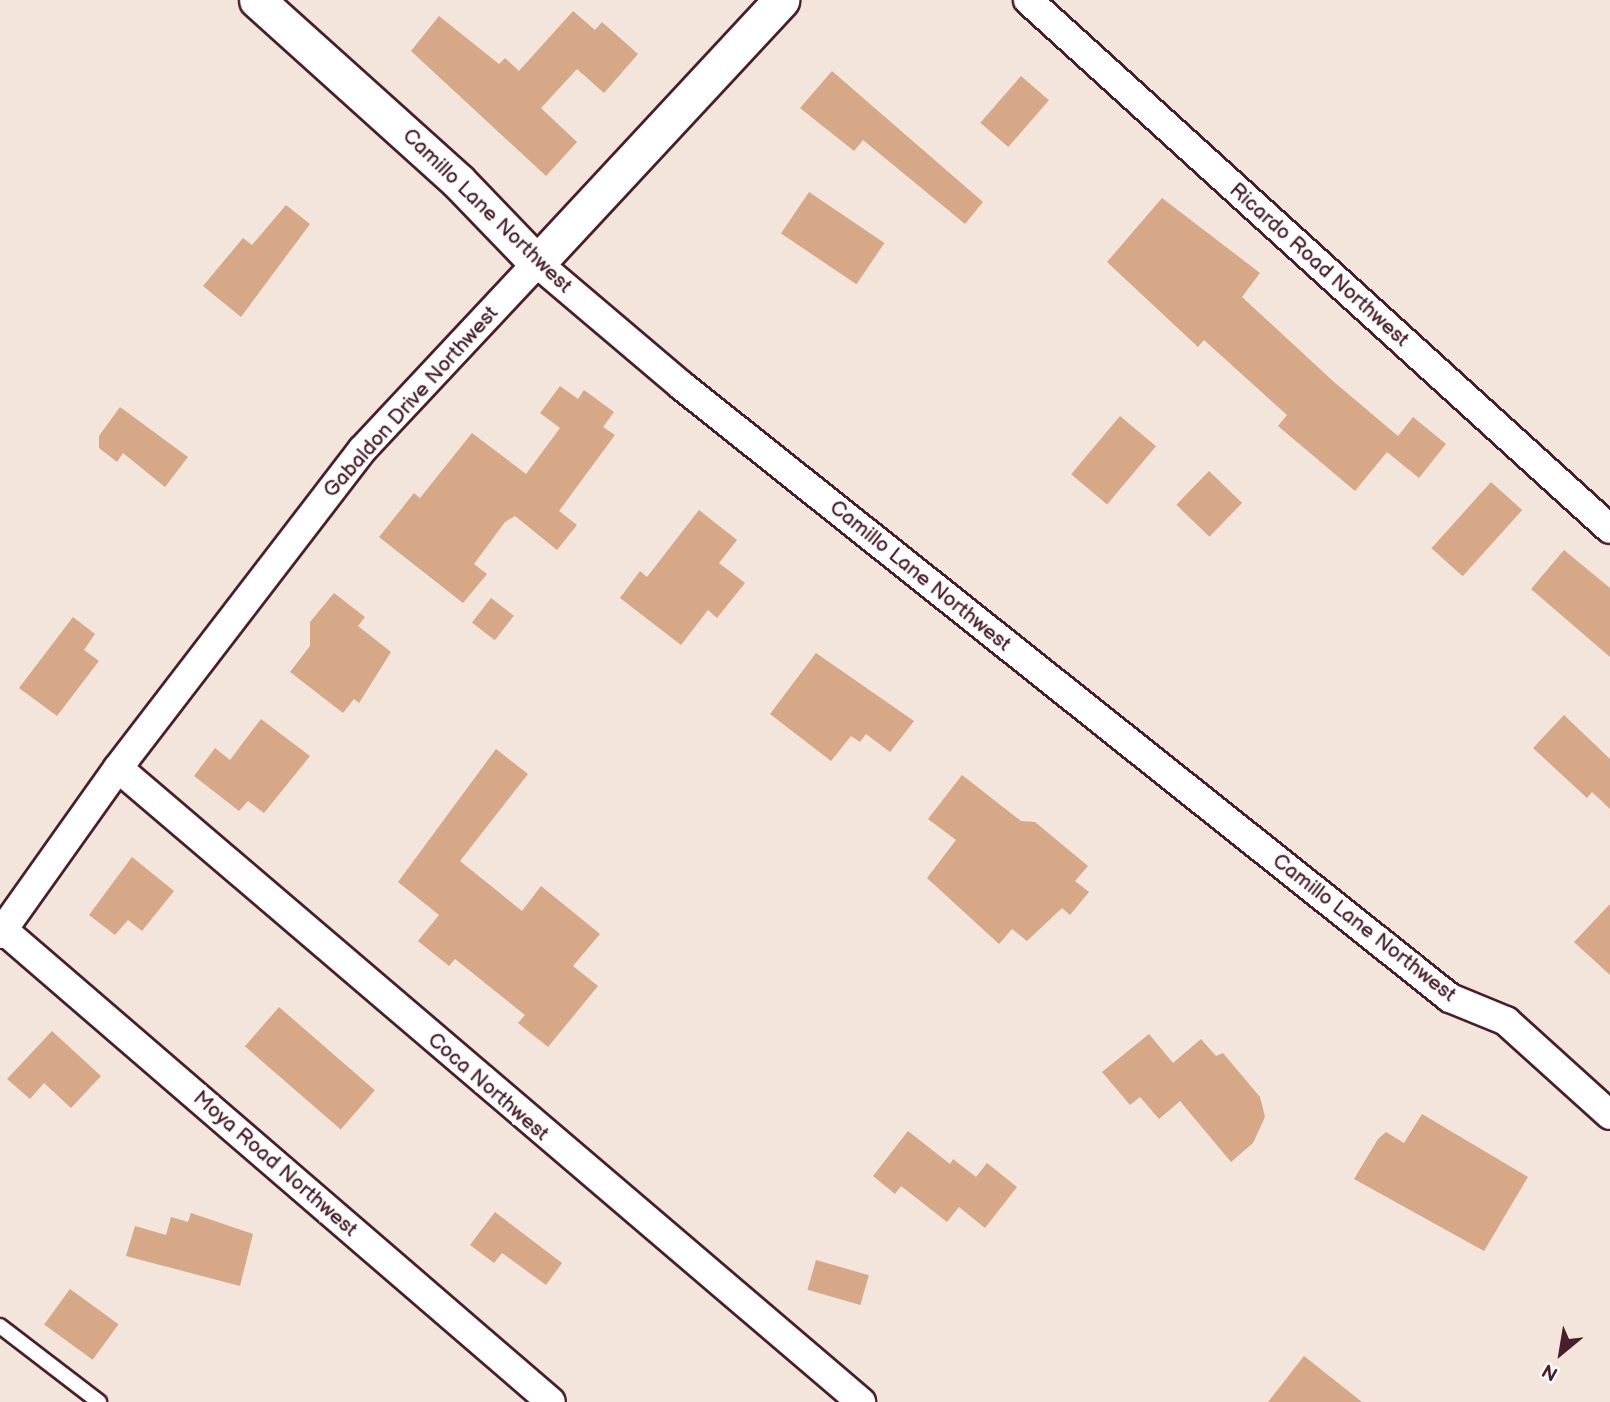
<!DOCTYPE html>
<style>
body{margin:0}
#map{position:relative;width:1610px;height:1402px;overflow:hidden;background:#f3e5db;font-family:"Balsamiq Sans",sans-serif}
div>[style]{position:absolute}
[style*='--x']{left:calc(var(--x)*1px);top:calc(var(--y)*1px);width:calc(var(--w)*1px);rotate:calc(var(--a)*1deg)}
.building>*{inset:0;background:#d6a887;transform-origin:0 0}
.roads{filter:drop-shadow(2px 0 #4a1f2b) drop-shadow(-2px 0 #4a1f2b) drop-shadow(0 2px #4a1f2b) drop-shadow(0 -2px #4a1f2b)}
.service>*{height:14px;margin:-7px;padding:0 7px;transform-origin:7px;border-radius:7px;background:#fff}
.minor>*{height:28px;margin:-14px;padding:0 14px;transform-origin:14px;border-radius:14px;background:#fff}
.tertiary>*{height:35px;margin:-17.5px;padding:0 17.5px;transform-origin:17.5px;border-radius:17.5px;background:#fff}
span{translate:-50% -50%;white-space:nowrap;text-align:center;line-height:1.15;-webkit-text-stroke:7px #fff;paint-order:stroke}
.street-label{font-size:21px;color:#4a1f2b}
.north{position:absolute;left:1526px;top:1318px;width:70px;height:70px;-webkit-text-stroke:5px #fff;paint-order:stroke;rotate:210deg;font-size:19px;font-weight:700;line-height:28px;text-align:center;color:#4a1f2b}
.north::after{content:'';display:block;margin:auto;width:24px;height:32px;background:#4a1f2b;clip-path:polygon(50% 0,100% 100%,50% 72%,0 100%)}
</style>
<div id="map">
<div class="building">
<div style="clip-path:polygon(573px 11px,595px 30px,602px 22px,638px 54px,604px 93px,577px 69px,541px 108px,577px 142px,546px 176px,411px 51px,439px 16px,499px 64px,505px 58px,519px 71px)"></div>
<div style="clip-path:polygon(832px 71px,983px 202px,965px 224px,863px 140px,854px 151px,800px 108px)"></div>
<div style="left:1021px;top:76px;width:37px;height:62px;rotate:41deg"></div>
<div style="left:809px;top:192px;width:91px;height:50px;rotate:34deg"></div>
<div style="clip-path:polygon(1162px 198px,1260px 273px,1242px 297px,1334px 382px,1398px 436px,1413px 417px,1446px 444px,1419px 478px,1387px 452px,1355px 491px,1278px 426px,1287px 415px,1204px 340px,1198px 347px,1107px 262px)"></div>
<div style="clip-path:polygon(286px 205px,310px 224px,241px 317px,203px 286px,243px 238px,252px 245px)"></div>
<div style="clip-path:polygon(560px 386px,578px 399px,584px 390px,614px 412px,603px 427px,615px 435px,559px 511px,577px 525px,557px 550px,515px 516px,505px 522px,474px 564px,487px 574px,463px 603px,379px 537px,414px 493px,420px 498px,472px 433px,526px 474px,560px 428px,540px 413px)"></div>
<div style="clip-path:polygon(120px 407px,188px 457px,165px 487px,123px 453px,117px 462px,99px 448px,99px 436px)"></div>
<div style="left:1120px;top:416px;width:47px;height:76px;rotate:40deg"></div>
<div style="left:1209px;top:471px;width:46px;height:47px;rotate:44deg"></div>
<div style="left:1491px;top:482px;width:42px;height:89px;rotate:42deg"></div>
<div style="clip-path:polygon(699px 510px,737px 540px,719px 563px,745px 583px,717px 618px,708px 610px,681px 645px,620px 598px,640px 571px,647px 577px)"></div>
<div style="clip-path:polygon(1564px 550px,1610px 588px,1610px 657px,1531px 589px)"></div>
<div style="clip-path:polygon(334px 593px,365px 617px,358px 626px,391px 652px,359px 703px,354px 699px,343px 713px,290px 672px,310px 646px,310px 622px)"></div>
<div style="left:491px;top:598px;width:29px;height:31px;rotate:38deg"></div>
<div style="clip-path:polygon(73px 617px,95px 634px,84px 650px,99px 661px,57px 716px,19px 688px)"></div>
<div style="clip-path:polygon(816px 653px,914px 721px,890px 752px,866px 734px,860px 742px,851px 736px,831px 761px,770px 714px)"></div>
<div style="clip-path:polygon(1564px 715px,1610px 759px,1610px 809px,1592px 792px,1587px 798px,1533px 748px)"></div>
<div style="clip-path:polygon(261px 719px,310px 756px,264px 813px,248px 801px,239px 811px,194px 776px,215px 748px,230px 760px)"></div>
<div style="clip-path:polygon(496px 749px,528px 774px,460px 861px,522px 911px,541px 886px,600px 934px,573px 966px,598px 986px,548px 1047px,518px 1023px,525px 1015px,455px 959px,449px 966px,418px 941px,439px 915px,398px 882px)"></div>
<div style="clip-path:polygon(962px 775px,1021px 821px,1035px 822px,1088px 866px,1075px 881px,1089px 892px,1070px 915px,1062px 908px,1027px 941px,1012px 929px,999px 944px,927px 878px,956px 840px,928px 819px)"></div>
<div style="clip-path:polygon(132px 857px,174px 891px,142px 931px,128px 920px,115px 935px,89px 915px)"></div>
<div style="clip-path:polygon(1610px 904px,1610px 975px,1574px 942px)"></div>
<div style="left:279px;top:1007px;width:127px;height:52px;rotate:41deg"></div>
<div style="clip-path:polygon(52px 1031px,101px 1076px,71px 1108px,44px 1083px,30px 1099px,7px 1079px)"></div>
<div style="clip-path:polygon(1149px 1034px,1173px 1063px,1201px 1039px,1216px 1056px,1223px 1053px,1260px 1097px,1265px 1117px,1253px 1143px,1231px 1162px,1180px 1101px,1159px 1119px,1140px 1097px,1130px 1105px,1102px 1072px)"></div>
<div style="clip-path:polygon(1422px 1114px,1528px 1177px,1484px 1251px,1354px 1179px,1378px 1139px,1386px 1132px,1404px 1143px)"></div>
<div style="clip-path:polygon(908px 1131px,950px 1164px,953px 1159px,976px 1177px,987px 1163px,1017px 1187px,985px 1228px,959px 1207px,947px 1222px,901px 1186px,895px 1194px,873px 1176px)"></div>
<div style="clip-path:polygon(495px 1212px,562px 1263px,546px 1285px,502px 1253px,494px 1263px,470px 1245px)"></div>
<div style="clip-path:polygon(191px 1213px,253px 1234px,240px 1286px,126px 1256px,135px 1226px,166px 1235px,171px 1217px,188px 1222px)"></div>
<div style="left:816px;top:1260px;width:55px;height:31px;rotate:16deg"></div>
<div style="left:70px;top:1289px;width:60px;height:44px;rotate:36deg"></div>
<div style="clip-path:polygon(1304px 1356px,1362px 1402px,1268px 1402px)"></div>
</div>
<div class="roads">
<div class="service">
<div style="--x:0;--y:1326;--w:125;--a:37.5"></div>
</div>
<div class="minor">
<div style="--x:1028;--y:0;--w:786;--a:42.27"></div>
<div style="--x:118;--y:768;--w:977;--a:40.47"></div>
<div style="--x:0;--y:927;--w:727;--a:40.76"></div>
<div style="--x:0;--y:934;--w:204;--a:-54.6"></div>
<div style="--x:118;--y:768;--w:401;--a:-52.5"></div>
<div style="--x:362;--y:450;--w:256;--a:-46.9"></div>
<div style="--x:537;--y:263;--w:190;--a:40.3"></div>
<div style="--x:682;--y:386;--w:982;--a:38.55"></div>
<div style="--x:1450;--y:998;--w:61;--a:22.3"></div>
<div style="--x:1506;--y:1021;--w:140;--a:42.1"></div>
</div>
<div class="tertiary">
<div style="--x:257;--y:0;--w:270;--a:42"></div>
<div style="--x:458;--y:181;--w:114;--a:46.1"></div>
<div style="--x:537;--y:263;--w:359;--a:-47.1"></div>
</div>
</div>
<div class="street-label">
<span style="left:487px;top:211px;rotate:44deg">Camillo Lane Northwest</span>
<span style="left:1319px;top:265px;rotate:42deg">Ricardo Road Northwest</span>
<span style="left:411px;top:402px;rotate:-48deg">Gabaldon Drive Northwest</span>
<span style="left:920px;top:576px;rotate:39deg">Camillo Lane Northwest</span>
<span style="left:1364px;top:928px;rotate:38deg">Camillo Lane Northwest</span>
<span style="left:488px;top:1087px;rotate:41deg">Coca Northwest</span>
<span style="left:275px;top:1164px;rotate:41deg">Moya Road Northwest</span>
</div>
<div class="north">N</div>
</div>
